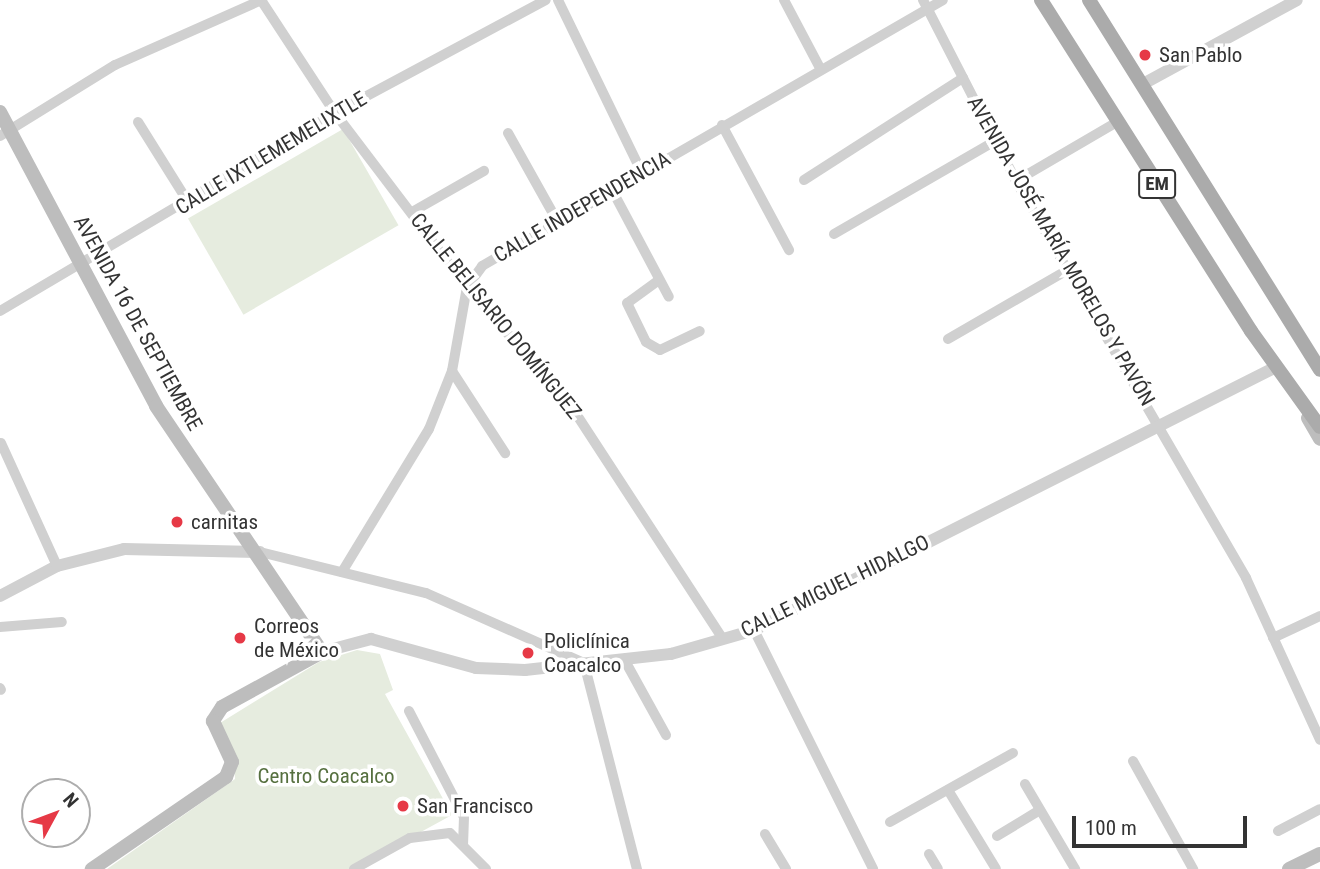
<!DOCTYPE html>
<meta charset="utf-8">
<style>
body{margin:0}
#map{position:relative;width:1320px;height:869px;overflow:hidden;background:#fff;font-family:"Roboto Condensed",sans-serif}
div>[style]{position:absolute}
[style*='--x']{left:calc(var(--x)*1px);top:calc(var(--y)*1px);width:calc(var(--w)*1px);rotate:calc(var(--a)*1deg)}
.green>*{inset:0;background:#e6ecdf;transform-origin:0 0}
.minor>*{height:10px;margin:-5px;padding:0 5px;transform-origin:5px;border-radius:5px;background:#d0d0d0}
.tertiary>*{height:12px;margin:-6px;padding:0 6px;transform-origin:6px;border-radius:6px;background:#d0d0d0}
.secondary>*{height:14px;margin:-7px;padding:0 7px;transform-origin:7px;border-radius:7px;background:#bdbdbd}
.primary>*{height:14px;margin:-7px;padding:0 7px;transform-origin:7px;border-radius:7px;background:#ababab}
.dots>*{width:19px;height:19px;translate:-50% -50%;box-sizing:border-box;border:4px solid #fff;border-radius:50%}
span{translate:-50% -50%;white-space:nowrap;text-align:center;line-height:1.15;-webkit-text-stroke:7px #fff;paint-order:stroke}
.shield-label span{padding:2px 5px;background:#fff;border:2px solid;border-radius:5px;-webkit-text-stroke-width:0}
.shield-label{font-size:19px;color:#333;font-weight:700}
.poi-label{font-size:21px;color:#333}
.left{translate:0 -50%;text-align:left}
.street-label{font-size:21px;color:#333}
.park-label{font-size:21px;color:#56703f}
.north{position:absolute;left:21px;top:778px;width:70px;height:70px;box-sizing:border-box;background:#fff;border:2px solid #adadad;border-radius:50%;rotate:49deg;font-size:19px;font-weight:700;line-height:28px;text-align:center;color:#333}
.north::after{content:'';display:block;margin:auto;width:24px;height:32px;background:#e63946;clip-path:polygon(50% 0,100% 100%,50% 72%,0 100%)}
.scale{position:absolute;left:1072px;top:816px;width:175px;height:32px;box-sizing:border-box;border:4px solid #333;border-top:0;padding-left:9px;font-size:21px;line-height:24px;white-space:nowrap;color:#333;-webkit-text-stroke:5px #fff;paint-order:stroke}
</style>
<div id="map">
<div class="green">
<div style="left:343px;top:129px;width:111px;height:179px;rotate:60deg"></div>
<div style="clip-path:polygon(357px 650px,380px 654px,393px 690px,385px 694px,452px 815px,353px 869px,107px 869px,235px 779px,234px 756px,220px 723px,319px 662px)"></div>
</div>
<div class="minor">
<div style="--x:261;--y:0;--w:135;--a:56.8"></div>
<div style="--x:335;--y:113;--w:218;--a:52.8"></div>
<div style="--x:467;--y:287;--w:158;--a:48.8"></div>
<div style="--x:571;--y:406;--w:278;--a:56.9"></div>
<div style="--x:558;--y:0;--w:190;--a:64.1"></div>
<div style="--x:784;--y:0;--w:79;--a:62.1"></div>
<div style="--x:923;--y:0;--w:203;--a:62.8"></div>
<div style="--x:1016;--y:181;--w:459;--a:59.9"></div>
<div style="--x:1246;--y:578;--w:178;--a:65.4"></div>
<div style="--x:138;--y:122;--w:94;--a:58"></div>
<div style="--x:722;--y:125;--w:142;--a:61.8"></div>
<div style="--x:508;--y:133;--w:98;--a:60.8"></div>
<div style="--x:0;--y:136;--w:135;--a:-31.7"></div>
<div style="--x:115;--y:65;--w:161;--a:-23.9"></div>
<div style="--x:804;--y:180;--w:189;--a:-32.7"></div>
<div style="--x:1016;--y:181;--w:117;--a:-30.3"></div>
<div style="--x:611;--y:188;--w:123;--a:62"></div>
<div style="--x:412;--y:212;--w:83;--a:-29.7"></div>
<div style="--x:834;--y:234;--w:186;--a:-30"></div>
<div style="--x:659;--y:280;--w:39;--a:144"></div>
<div style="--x:627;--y:303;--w:43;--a:64"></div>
<div style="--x:646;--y:342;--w:16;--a:30"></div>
<div style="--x:660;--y:350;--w:44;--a:-25.4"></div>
<div style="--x:0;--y:311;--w:389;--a:-30.6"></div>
<div style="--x:335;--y:113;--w:239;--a:-28.2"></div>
<div style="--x:948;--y:339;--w:140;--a:-30"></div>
<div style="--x:452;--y:371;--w:98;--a:57.1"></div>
<div style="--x:1;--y:443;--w:135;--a:65.5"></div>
<div style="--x:260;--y:552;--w:171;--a:13.9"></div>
<div style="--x:426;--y:593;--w:173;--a:23.9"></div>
<div style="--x:584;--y:663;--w:213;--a:75.6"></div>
<div style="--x:342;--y:572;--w:167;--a:-58.7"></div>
<div style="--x:429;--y:429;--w:62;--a:-68.4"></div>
<div style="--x:452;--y:371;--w:85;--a:-79.9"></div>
<div style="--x:467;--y:287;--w:26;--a:-54"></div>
<div style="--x:482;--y:266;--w:532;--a:-29.99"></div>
<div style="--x:0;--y:627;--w:62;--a:-4.6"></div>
<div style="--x:754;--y:630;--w:267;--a:63.5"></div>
<div style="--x:1273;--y:638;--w:52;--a:-25.1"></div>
<div style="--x:624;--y:659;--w:87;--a:61.1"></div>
<div style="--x:0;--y:688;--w:2;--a:63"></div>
<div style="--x:409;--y:711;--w:119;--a:62.6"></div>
<div style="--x:464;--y:817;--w:27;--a:92"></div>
<div style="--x:1133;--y:761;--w:124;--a:60.9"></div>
<div style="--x:1025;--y:784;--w:99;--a:59.5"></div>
<div style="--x:948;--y:790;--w:92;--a:58.7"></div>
<div style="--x:890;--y:822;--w:141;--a:-29.3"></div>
<div style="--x:1278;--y:831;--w:47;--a:-27.6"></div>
<div style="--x:765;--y:834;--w:41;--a:59"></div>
<div style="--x:997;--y:836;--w:50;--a:-31.2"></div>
<div style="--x:929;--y:854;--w:17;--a:59"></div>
<div style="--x:354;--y:869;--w:64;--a:-29"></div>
<div style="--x:410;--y:838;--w:40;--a:-7.1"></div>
<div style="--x:450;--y:833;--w:51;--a:45"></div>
</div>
<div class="tertiary">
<div style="--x:1143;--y:84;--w:175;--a:-28.6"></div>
<div style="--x:0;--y:596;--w:64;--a:-27.8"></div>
<div style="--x:57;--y:566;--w:69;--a:-14.2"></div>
<div style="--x:124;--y:549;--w:136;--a:1.3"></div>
<div style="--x:322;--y:652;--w:51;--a:-14.9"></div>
<div style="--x:371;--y:639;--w:109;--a:15.4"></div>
<div style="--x:476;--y:668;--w:49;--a:2.3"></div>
<div style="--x:525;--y:670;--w:147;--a:-6.3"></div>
<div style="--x:671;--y:654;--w:86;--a:-16.1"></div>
<div style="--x:754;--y:630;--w:585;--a:-26.74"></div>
</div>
<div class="secondary">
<div style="--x:0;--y:112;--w:333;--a:62"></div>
<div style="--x:156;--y:406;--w:297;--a:56"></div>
<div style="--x:322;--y:652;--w:114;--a:151.2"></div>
<div style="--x:222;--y:707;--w:17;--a:123"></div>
<div style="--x:213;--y:721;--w:45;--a:65.1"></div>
<div style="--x:232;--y:762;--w:16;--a:112"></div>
<div style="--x:226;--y:777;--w:163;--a:145.5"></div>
<div style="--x:1308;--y:418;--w:24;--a:60"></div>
<div style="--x:1289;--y:869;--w:34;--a:-26"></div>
</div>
<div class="primary">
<div style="--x:1041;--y:0;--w:392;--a:57.6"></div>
<div style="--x:1251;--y:331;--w:118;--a:54.3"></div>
<div style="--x:1089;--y:0;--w:436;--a:58"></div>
</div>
<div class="dots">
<div style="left:1145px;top:55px;background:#e63946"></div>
<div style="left:177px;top:522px;background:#e63946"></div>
<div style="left:240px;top:638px;background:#e63946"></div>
<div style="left:528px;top:653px;background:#e63946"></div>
<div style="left:403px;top:806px;background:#e63946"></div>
</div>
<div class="shield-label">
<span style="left:1157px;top:184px">EM</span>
</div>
<div class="poi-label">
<span class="left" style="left:1159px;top:55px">San Pablo</span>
<span class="left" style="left:191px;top:522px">carnitas</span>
<span class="left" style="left:254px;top:638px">Correos<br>de México</span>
<span class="left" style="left:544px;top:653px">Policlínica<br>Coacalco</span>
<span class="left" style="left:417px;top:806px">San Francisco</span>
</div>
<div class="street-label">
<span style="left:271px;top:153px;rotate:-31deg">CALLE IXTLEMEMELIXTLE</span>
<span style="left:582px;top:207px;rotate:-30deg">CALLE INDEPENDENCIA</span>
<span style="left:1061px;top:251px;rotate:60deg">AVENIDA JOSÉ MARÍA MORELOS Y PAVÓN</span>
<span style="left:496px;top:316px;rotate:51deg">CALLE BELISARIO DOMÍNGUEZ</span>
<span style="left:138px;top:323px;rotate:61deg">AVENIDA 16 DE SEPTIEMBRE</span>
<span style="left:835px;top:586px;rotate:-26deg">CALLE MIGUEL HIDALGO</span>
</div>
<div class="park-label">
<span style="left:326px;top:776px">Centro Coacalco</span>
</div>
<div class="north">N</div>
<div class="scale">100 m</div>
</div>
